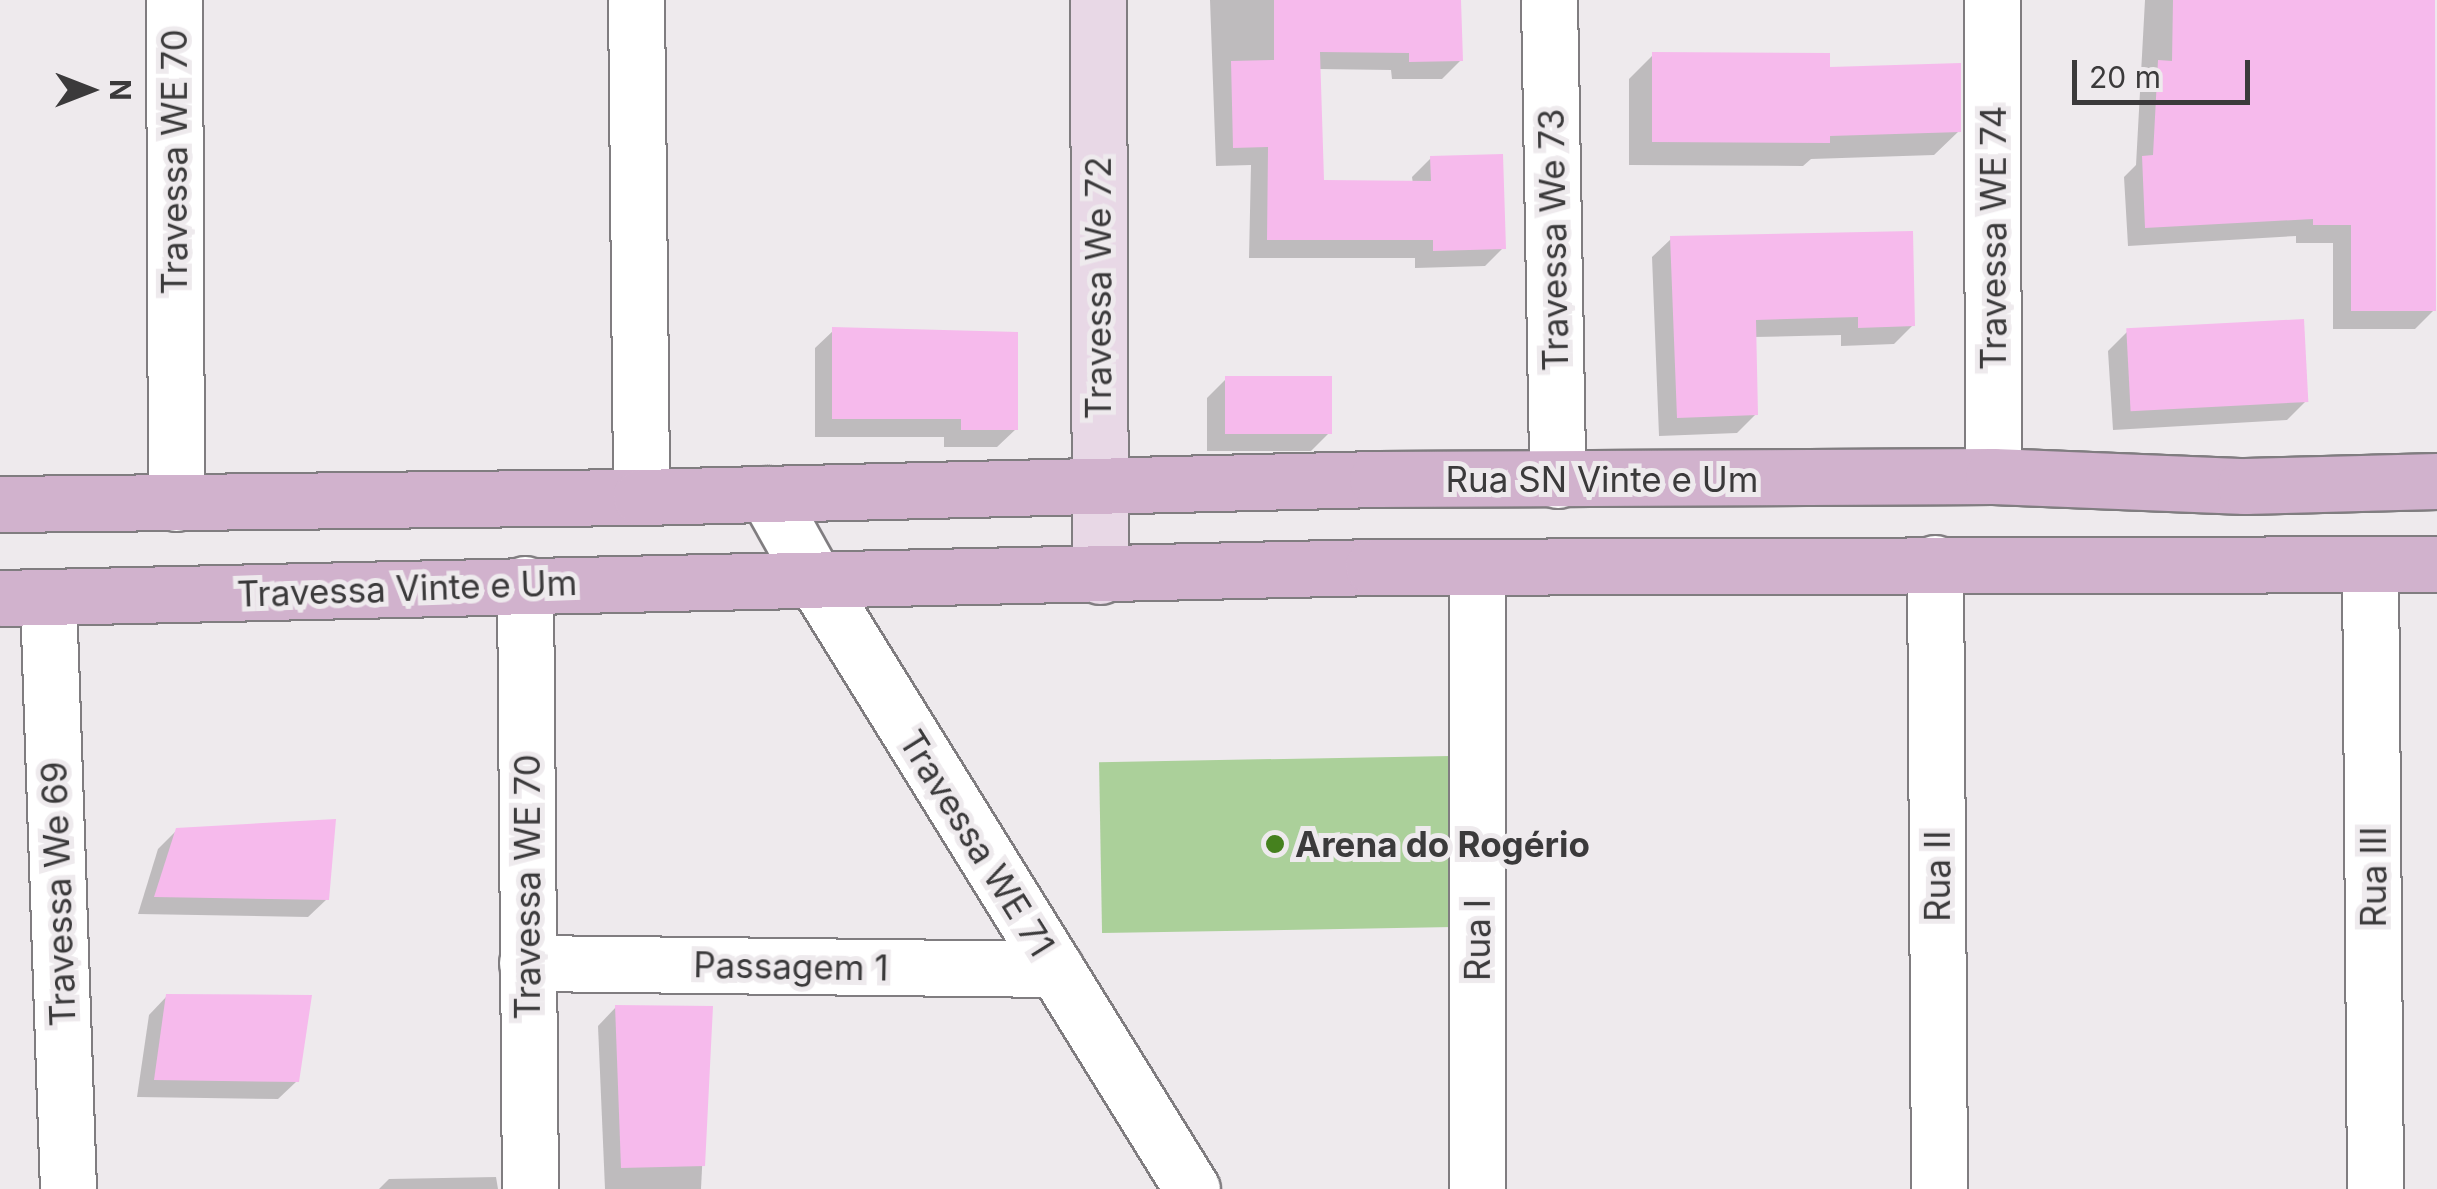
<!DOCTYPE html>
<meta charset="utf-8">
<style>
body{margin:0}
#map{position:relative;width:2437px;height:1189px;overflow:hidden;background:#eeeaed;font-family:Inter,sans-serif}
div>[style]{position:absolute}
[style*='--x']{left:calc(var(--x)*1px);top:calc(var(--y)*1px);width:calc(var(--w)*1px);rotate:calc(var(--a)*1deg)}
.green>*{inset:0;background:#abd09a;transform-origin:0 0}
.shadow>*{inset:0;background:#0003}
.building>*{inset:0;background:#f6baec;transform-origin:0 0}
.roads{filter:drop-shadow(2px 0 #807d80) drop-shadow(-2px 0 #807d80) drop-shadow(0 2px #807d80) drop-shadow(0 -2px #807d80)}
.street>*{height:55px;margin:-27.5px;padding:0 27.5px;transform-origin:27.5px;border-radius:27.5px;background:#fff}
.secondary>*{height:55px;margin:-27.5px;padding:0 27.5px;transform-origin:27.5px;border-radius:27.5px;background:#e8d8e6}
.primary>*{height:55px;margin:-27.5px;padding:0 27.5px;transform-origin:27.5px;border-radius:27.5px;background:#d1b2cd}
.dots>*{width:28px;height:28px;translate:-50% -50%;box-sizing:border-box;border:5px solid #eeeaed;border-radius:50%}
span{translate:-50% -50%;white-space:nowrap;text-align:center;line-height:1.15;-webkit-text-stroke:10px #eeeaed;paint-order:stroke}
.street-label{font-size:35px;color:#3b3a3b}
.poi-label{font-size:35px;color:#3b3a3b;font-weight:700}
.left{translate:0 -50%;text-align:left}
.north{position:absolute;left:40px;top:40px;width:100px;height:100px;-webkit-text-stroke:8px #eeeaed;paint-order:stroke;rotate:90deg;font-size:28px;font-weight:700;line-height:40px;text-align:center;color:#3b3a3b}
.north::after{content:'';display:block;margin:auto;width:35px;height:45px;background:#3b3a3b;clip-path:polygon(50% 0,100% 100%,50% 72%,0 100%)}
.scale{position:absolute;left:2072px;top:60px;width:178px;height:45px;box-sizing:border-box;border:5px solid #3b3a3b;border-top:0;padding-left:12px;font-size:30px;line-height:35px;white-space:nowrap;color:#3b3a3b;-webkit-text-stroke:8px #eeeaed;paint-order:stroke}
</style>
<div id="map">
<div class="green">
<div style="left:1450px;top:756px;width:171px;height:351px;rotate:89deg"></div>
</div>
<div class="shadow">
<div style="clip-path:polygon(1210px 0,1459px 0,1461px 60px,1442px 79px,1392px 79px,1391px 70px,1318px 69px,1322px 183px,1413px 184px,1412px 177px,1431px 158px,1503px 248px,1485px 266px,1415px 268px,1415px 258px,1249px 258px,1251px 165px,1216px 166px)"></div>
<div style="clip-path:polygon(2145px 0,2432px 0,2434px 310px,2415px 329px,2333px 329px,2333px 243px,2296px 243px,2296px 236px,2128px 246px,2124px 177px,2136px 165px)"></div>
<div style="clip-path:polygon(1653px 55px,1827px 69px,1959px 131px,1934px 155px,1811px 159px,1803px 166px,1629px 165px,1629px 79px)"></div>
<div style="clip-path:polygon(1671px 239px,1913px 325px,1894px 344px,1841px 346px,1841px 335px,1754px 337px,1756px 414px,1737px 433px,1659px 436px,1652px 257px)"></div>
<div style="clip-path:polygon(834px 330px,1016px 429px,997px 447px,944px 447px,944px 437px,815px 437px,815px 348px)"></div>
<div style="clip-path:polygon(2127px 332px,2306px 401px,2287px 420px,2113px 430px,2108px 351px)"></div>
<div style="clip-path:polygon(1226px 379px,1329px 433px,1311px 451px,1207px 451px,1207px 398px)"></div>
<div style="clip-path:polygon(177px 830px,327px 899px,308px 917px,138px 914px,158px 849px)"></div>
<div style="clip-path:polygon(167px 996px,297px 1081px,278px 1099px,137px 1097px,149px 1015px)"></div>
<div style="clip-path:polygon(616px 1007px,710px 1008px,701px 1189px,605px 1189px,598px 1026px)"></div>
<div style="clip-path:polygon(496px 1177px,498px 1189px,379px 1189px,389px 1179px)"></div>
</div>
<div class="building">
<div style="clip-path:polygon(1274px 0,1461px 0,1463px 61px,1409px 62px,1409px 53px,1320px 52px,1324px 180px,1431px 181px,1430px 156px,1503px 154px,1506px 249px,1433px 251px,1433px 240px,1267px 240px,1268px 147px,1233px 148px,1231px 61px,1274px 60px)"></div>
<div style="clip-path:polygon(2173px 0,2435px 0,2436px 311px,2351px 311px,2351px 225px,2313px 225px,2313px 219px,2145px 228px,2142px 156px,2153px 155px,2158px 60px,2172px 61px)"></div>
<div style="clip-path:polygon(1652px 52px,1830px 53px,1830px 67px,1961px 63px,1961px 132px,1830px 136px,1830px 143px,1652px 142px)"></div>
<div style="clip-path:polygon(1913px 231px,1915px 326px,1858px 328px,1858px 317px,1756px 320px,1758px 415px,1677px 418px,1670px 236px)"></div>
<div style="left:2304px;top:319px;width:83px;height:178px;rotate:87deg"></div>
<div style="clip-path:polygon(832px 327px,1018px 332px,1018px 430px,961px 430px,961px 419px,832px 419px)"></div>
<div style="left:1225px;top:376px;width:107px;height:58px"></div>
<div style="clip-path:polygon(336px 819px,329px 900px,154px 897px,176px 828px)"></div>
<div style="clip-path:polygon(166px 994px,312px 995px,299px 1082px,154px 1080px)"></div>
<div style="clip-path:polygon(615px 1005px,713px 1006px,705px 1166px,621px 1168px)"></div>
</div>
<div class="roads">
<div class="street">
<div style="--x:174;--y:0;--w:503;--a:89.77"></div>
<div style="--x:636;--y:0;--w:497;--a:89.4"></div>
<div style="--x:1549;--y:0;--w:480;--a:89"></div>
<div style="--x:1992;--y:0;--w:476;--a:89.9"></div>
<div style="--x:767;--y:494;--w:98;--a:60.8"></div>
<div style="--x:815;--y:580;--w:716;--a:58.24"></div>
<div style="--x:1935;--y:563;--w:626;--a:89.63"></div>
<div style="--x:2370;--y:564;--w:625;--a:89.54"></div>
<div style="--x:1477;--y:570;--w:619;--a:90"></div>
<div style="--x:525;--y:584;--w:605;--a:89.53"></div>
<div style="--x:48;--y:599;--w:590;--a:88.06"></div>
<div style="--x:527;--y:963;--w:529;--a:0.65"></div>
</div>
<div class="secondary">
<div style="--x:1098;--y:0;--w:576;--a:89.8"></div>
</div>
<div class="primary">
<div style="--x:0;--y:504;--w:641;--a:-0.63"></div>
<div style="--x:641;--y:497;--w:736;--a:-1.4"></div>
<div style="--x:1377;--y:479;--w:616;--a:-0.28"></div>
<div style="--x:1993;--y:476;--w:252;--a:2.3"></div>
<div style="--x:2245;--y:486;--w:192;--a:-1.5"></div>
<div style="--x:0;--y:598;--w:1373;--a:-1.29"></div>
<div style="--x:1373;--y:567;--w:1064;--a:-0.16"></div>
</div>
</div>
<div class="dots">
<div style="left:1275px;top:844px;background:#45811e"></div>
</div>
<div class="street-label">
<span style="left:174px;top:162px;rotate:-90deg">Travessa WE 70</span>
<span style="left:1993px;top:238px;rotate:-90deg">Travessa WE 74</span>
<span style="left:1553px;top:240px;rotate:-91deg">Travessa We 73</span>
<span style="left:1098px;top:288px;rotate:-90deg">Travessa We 72</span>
<span style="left:1602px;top:479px">Rua SN Vinte e Um</span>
<span style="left:407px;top:588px;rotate:-2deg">Travessa Vinte e Um</span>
<span style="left:977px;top:843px;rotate:58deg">Travessa WE 71</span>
<span style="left:1937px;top:876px;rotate:-90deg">Rua II</span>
<span style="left:2373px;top:877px;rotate:-90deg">Rua III</span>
<span style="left:527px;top:887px;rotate:-90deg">Travessa WE 70</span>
<span style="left:58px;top:894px;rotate:-92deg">Travessa We 69</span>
<span style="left:1477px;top:940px;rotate:-90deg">Rua I</span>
<span style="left:791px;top:966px;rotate:1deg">Passagem 1</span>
</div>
<div class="poi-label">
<span class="left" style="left:1295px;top:844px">Arena do Rogério</span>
</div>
<div class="north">N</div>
<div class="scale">20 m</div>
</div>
